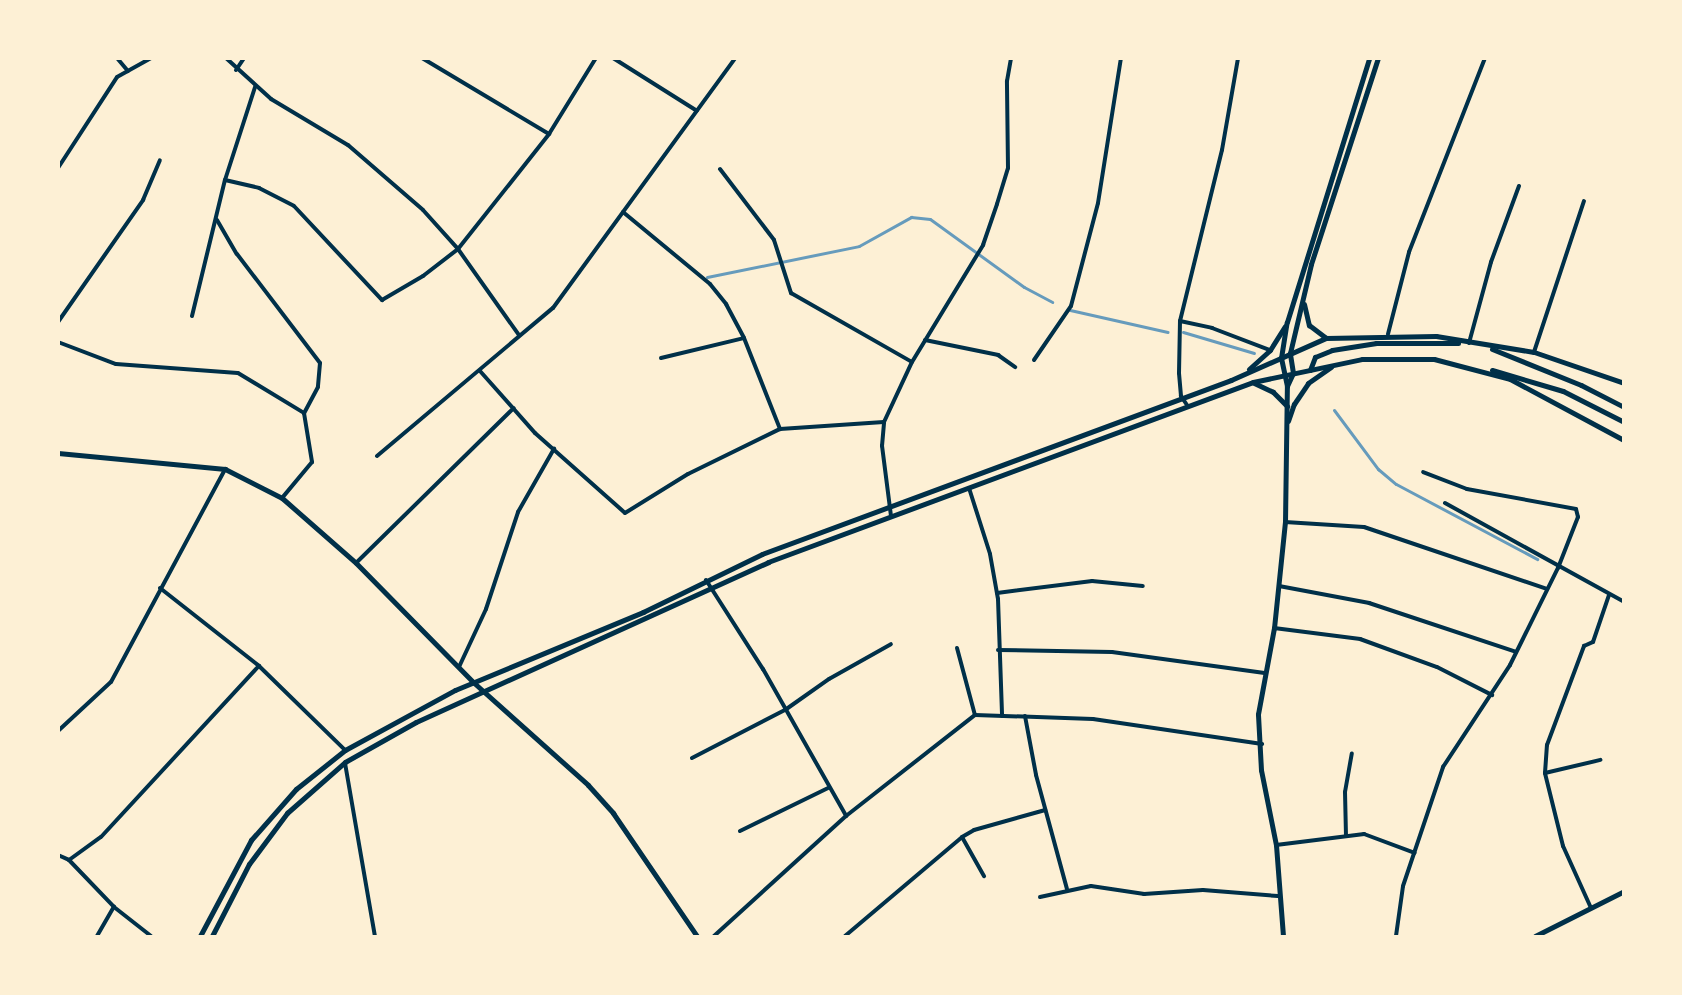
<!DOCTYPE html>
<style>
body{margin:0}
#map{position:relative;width:1682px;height:995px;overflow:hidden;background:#fdf0d5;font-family:Arial,sans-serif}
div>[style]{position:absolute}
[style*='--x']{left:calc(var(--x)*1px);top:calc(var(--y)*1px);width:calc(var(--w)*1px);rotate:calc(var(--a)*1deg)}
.stream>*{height:3px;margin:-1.5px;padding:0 1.5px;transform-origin:1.5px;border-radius:1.5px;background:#669bbc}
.minor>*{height:4px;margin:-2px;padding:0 2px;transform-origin:2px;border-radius:2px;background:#003049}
.secondary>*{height:5px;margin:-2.5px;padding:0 2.5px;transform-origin:2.5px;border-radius:2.5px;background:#003049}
span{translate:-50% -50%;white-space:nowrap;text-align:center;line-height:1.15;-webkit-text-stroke:4.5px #fdf0d5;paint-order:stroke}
.frame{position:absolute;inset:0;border:60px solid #fdf0d5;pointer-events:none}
</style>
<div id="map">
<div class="stream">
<div style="--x:707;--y:277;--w:155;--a:-11.5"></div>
<div style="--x:859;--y:246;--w:60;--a:-29.1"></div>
<div style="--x:911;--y:217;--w:19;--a:6"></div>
<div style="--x:930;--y:219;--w:116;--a:35.9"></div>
<div style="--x:1024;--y:287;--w:32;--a:28"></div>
<div style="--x:1070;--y:310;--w:100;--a:12.7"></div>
<div style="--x:1183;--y:332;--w:74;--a:16.5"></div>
<div style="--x:1334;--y:410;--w:74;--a:53.3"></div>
<div style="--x:1378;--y:469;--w:23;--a:40"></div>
<div style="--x:1396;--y:484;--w:160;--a:28"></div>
</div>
<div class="minor">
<div style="--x:117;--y:58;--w:17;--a:50"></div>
<div style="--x:226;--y:58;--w:61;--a:42.3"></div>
<div style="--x:271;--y:99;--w:90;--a:30.9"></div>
<div style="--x:348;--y:145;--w:99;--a:40.9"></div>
<div style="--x:423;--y:210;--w:52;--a:48.1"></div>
<div style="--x:458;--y:249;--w:105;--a:54.7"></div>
<div style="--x:422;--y:58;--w:148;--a:30.9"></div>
<div style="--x:613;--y:58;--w:99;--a:32.2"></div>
<div style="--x:236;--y:70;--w:14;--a:-56"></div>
<div style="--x:58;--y:168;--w:108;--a:-57"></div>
<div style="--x:117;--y:77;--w:39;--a:-29"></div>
<div style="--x:720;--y:169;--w:89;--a:52.7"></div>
<div style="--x:774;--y:240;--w:56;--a:72.2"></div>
<div style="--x:791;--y:293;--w:139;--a:29.7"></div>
<div style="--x:225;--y:180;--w:35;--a:13"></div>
<div style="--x:259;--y:188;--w:39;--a:27"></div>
<div style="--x:294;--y:206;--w:129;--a:46.9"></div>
<div style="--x:382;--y:300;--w:48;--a:-30.3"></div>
<div style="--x:423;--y:276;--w:44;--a:-37.6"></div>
<div style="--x:458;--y:249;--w:147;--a:-51.6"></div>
<div style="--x:549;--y:134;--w:89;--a:-58.3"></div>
<div style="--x:623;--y:212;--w:113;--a:39.6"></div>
<div style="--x:710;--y:284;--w:26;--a:51"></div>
<div style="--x:726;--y:304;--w:38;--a:62"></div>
<div style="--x:744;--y:338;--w:98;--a:68.4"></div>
<div style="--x:217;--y:220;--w:39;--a:60"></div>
<div style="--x:237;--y:254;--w:137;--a:52.7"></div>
<div style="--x:320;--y:363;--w:24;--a:95"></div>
<div style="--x:318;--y:387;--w:30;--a:118"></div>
<div style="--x:304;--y:413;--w:50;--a:80.7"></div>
<div style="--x:312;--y:462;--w:47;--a:129.8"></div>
<div style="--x:192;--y:316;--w:140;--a:-76.4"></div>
<div style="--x:225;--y:180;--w:98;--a:-72.1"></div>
<div style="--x:1180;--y:321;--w:33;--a:12"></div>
<div style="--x:1212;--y:328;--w:62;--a:20.8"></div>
<div style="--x:58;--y:322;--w:149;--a:-55.1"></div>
<div style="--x:143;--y:200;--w:43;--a:-67"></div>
<div style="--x:1388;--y:334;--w:85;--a:-75.6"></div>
<div style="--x:1409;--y:252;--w:208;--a:-68.6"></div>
<div style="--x:925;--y:340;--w:75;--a:11.6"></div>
<div style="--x:998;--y:355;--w:21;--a:35"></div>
<div style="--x:58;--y:342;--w:62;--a:20.8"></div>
<div style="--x:116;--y:364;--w:122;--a:4.2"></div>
<div style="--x:238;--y:373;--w:77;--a:31.2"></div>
<div style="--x:1469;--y:343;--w:84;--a:-74.8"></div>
<div style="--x:1491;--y:262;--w:81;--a:-69.8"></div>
<div style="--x:1534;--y:352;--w:159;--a:-71.7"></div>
<div style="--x:661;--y:358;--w:85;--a:-13.5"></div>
<div style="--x:1034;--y:360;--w:65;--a:-55.6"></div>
<div style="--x:1071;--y:306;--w:106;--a:-75.3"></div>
<div style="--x:1098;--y:203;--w:147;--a:-81"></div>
<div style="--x:480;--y:371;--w:83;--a:48.4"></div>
<div style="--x:535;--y:433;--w:120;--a:41.6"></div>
<div style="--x:625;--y:513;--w:74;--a:-31.8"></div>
<div style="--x:688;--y:474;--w:102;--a:-26.1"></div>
<div style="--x:780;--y:429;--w:104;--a:-3.9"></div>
<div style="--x:1187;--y:405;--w:11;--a:-124"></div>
<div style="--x:1181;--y:396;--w:23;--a:-95"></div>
<div style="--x:1179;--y:373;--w:52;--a:-88.9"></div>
<div style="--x:1180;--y:321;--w:176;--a:-76.2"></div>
<div style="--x:1222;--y:150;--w:93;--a:-80.1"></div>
<div style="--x:377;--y:456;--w:230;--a:-40.1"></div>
<div style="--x:553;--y:308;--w:309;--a:-53.9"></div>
<div style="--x:969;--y:488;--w:69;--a:72.3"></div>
<div style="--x:990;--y:554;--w:46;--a:79.9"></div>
<div style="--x:998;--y:599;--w:117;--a:88"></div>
<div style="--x:1445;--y:503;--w:205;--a:28.9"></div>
<div style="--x:891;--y:516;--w:71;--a:-97.3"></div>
<div style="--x:882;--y:446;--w:24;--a:-85"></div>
<div style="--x:884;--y:422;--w:66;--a:-65"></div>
<div style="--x:912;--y:362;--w:137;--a:-58.7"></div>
<div style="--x:983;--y:245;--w:43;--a:-71.1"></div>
<div style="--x:997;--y:204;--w:38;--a:-73"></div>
<div style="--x:1008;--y:168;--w:87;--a:-90.7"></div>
<div style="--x:1007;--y:81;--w:23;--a:-80"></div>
<div style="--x:1285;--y:522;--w:79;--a:3.6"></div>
<div style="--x:1364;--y:527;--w:193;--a:18.7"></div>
<div style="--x:356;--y:563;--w:221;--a:-44.5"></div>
<div style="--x:706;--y:580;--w:106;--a:57.4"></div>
<div style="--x:763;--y:669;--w:169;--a:60.5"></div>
<div style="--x:1279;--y:586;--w:92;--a:10.7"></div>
<div style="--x:1369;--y:603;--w:155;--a:18.4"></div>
<div style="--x:160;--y:588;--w:126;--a:38.2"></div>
<div style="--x:259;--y:666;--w:120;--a:44.3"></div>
<div style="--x:997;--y:593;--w:96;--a:-7.2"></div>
<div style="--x:1092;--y:581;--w:51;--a:5.6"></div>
<div style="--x:1274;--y:628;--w:87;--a:7.3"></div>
<div style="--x:1360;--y:639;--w:82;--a:20"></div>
<div style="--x:1437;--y:667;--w:62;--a:27"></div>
<div style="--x:957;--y:648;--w:69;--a:75"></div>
<div style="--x:998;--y:650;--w:114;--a:1"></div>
<div style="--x:1112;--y:652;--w:154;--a:7.8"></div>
<div style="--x:459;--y:667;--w:64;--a:-65"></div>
<div style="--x:486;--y:609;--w:102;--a:-71.7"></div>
<div style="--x:518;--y:512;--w:73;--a:-60.3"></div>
<div style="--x:1025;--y:716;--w:60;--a:79.4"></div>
<div style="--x:1036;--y:775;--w:118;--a:74.8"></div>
<div style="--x:58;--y:731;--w:72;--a:-42.8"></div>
<div style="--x:111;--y:682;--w:242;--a:-61.8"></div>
<div style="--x:692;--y:758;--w:105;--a:-27.3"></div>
<div style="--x:785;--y:710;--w:54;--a:-35.2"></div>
<div style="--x:829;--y:679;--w:71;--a:-29.4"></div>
<div style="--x:345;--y:763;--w:176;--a:80.2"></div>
<div style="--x:1545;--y:773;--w:57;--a:-13.3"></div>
<div style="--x:740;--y:831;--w:98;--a:-26"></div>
<div style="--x:1346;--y:836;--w:44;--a:-91.3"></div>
<div style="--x:1345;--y:792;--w:39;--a:-80"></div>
<div style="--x:962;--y:837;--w:45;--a:60.6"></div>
<div style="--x:1276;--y:845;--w:89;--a:-7.1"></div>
<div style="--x:1364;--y:834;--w:54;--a:20.4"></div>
<div style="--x:58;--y:855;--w:12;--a:24"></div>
<div style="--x:69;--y:860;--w:65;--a:46.2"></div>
<div style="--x:114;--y:907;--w:47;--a:38.1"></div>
<div style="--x:69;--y:860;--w:39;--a:-36"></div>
<div style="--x:101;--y:837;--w:233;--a:-47.3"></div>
<div style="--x:1040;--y:897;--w:52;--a:-12.2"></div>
<div style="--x:1091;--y:886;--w:54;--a:8.6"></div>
<div style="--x:1144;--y:894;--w:59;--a:-3.9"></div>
<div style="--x:1203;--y:890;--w:75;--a:4.6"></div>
<div style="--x:1591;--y:908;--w:68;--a:-114.3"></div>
<div style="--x:1563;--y:846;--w:75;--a:-103.9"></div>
<div style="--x:1545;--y:773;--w:28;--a:-86"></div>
<div style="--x:1547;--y:745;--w:106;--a:-69.5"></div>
<div style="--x:1584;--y:646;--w:10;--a:-24"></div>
<div style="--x:1593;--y:642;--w:50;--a:-71.2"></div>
<div style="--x:97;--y:936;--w:34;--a:-60"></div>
<div style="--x:714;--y:936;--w:178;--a:-42.3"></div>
<div style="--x:846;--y:816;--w:164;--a:-38.1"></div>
<div style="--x:975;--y:715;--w:118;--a:1.9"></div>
<div style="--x:1093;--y:719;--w:171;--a:8.4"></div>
<div style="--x:845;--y:936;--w:153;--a:-40.2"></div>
<div style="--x:962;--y:837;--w:14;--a:-30"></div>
<div style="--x:974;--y:830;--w:74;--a:-15.7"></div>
<div style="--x:1396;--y:936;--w:50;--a:-82"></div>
<div style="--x:1403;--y:886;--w:126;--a:-71.4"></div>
<div style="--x:1443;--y:767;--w:122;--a:-56.7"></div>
<div style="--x:1510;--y:665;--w:108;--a:-63.7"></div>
<div style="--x:1558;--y:568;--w:55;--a:-68.6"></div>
<div style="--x:1578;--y:517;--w:8;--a:-104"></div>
<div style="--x:1576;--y:509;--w:111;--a:-169.6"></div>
<div style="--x:1467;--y:489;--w:47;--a:-158.9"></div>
</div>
<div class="secondary">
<div style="--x:1304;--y:304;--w:22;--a:77"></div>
<div style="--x:1309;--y:325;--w:21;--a:37"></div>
<div style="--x:1492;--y:349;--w:96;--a:22"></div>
<div style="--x:1581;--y:385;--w:48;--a:27.1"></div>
<div style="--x:1249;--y:369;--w:28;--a:-42"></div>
<div style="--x:1270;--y:350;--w:28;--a:-58"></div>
<div style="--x:1310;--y:370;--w:14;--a:-69"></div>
<div style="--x:1315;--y:357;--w:18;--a:-22"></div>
<div style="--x:1332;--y:350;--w:45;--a:-9"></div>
<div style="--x:1376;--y:343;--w:82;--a:0"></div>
<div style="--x:1492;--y:370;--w:74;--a:16.5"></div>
<div style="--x:1563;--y:391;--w:68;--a:26.9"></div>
<div style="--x:1254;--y:383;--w:21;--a:25"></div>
<div style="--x:1273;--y:392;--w:20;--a:45"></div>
<div style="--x:1287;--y:386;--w:29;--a:-102"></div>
<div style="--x:1281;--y:358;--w:36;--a:-81"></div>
<div style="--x:1287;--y:322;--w:276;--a:-72.7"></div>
<div style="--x:1288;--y:421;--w:18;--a:-71"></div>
<div style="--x:1294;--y:404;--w:25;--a:-56"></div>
<div style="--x:1308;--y:383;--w:28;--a:-35"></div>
<div style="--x:58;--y:453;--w:168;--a:5.5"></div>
<div style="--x:225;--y:469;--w:64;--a:27"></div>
<div style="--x:282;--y:498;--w:98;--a:41.3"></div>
<div style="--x:356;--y:563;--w:167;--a:45.5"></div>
<div style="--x:473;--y:682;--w:154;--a:41.8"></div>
<div style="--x:588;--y:785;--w:38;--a:48"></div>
<div style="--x:613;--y:813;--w:149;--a:55.7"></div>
<div style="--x:200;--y:936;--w:109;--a:-62"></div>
<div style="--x:251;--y:840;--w:68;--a:-48.6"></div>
<div style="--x:296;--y:789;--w:63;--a:-38.5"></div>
<div style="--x:345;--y:750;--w:125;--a:-28.6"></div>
<div style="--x:455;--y:690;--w:204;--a:-22.5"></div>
<div style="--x:643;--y:612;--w:132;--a:-26"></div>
<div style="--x:762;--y:554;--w:500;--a:-20.35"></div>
<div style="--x:1231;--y:380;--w:104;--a:-23.9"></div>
<div style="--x:1326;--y:338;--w:110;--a:-1"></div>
<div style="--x:1436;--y:336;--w:99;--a:9.3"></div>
<div style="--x:1534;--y:352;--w:95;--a:19"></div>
<div style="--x:212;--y:936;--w:81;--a:-62.8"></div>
<div style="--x:249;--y:864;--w:64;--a:-53.3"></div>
<div style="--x:287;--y:813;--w:77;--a:-41.3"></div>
<div style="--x:345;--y:762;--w:81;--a:-29.4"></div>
<div style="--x:416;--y:722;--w:387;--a:-24.4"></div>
<div style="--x:768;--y:562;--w:517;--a:-20.36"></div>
<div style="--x:1253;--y:382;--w:111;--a:-11.9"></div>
<div style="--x:1362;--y:359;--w:72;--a:0"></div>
<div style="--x:1434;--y:359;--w:79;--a:14.7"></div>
<div style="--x:1510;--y:379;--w:129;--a:28.2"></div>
<div style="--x:1283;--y:936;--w:91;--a:-94.4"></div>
<div style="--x:1276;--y:845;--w:76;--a:-101.3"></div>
<div style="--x:1261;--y:770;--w:56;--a:-93.1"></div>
<div style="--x:1258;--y:714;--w:87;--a:-79.5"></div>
<div style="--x:1274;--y:628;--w:107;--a:-84.1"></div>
<div style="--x:1285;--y:522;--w:136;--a:-89.2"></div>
<div style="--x:1287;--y:386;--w:14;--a:-65"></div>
<div style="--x:1293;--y:373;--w:20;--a:-99"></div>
<div style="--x:1290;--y:353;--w:91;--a:-76.7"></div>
<div style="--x:1311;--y:264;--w:217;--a:-72"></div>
<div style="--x:1535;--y:936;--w:100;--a:-26.8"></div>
</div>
<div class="frame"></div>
</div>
